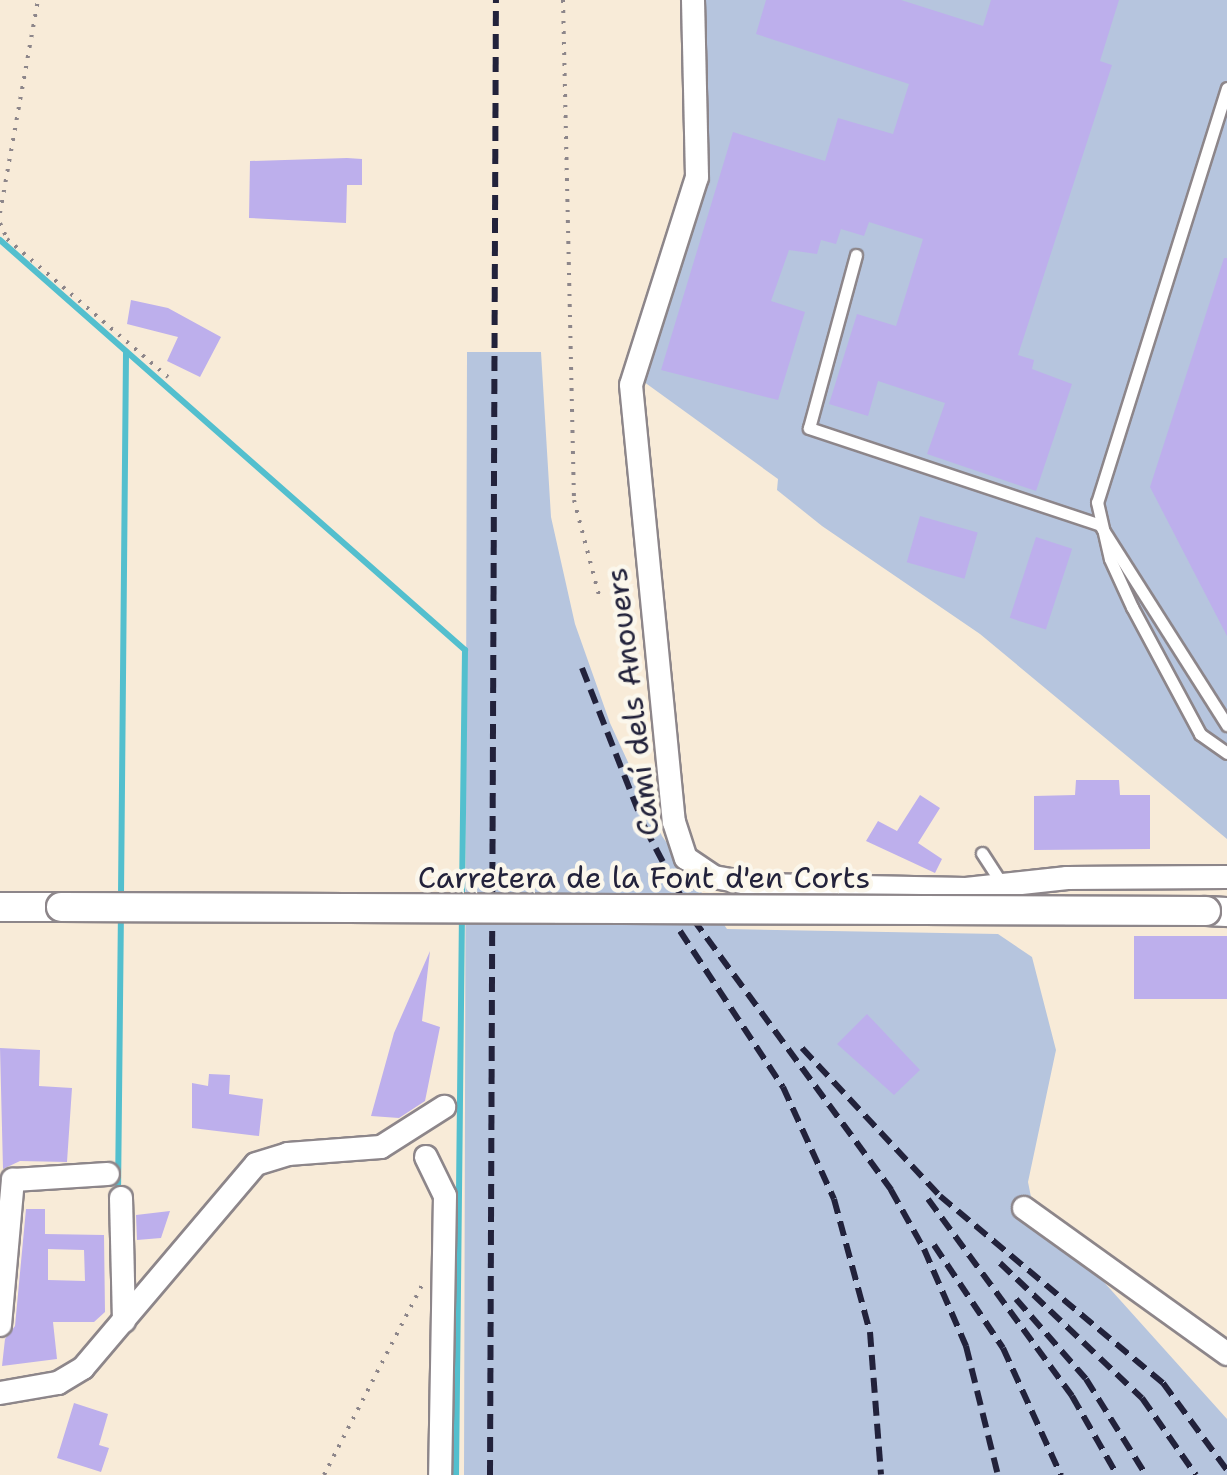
<!DOCTYPE html>
<meta charset="utf-8">
<style>
body{margin:0}
#map{position:relative;width:1227px;height:1475px;overflow:hidden;background:#f8ebd8;font-family:"Shantell Sans",sans-serif}
div>[style]{position:absolute}
[style*='--x']{left:calc(var(--x)*1px);top:calc(var(--y)*1px);width:calc(var(--w)*1px);rotate:calc(var(--a)*1deg)}
.industrial>*{inset:0;background:#b6c5de}
.stream>*{height:6px;margin:-3px;padding:0 3px;transform-origin:3px;border-radius:3px;background:#53bfce}
.building>*{inset:0;background:#bdafec;transform-origin:0 0}
.path>*{height:4px;margin-top:-2px;transform-origin:0;background:repeating-linear-gradient(90deg,#8d868a 0 2.5px,transparent 0 10.5px)}
.roads{filter:drop-shadow(2px 0 #8d868a) drop-shadow(-2px 0 #8d868a) drop-shadow(0 2px #8d868a) drop-shadow(0 -2px #8d868a)}
.service>*{height:11px;margin:-5.5px;padding:0 5.5px;transform-origin:5.5px;border-radius:5.5px;background:#fff}
.minor>*{height:22px;margin:-11px;padding:0 11px;transform-origin:11px;border-radius:11px;background:#fff}
.tertiary>*{height:28px;margin:-14px;padding:0 14px;transform-origin:14px;border-radius:14px;background:#fff}
.rail>*{height:6px;margin-top:-3px;transform-origin:0;background:repeating-linear-gradient(90deg,#22223b 0 15px,transparent 0 23px)}
.bridges{filter:drop-shadow(2px 0 #8d868a) drop-shadow(-2px 0 #8d868a) drop-shadow(0 2px #8d868a) drop-shadow(0 -2px #8d868a)}
.tertiary-bridge>*{height:28px;margin:-14px;padding:0 14px;transform-origin:14px;border-radius:14px;background:#fff}
span{translate:-50% -50%;white-space:nowrap;text-align:center;line-height:1.15;-webkit-text-stroke:9px #fbf7ec;paint-order:stroke}
.street-label{font-size:30px;color:#22223b}
</style>
<div id="map">
<div class="industrial">
<div style="clip-path:polygon(702px 0,1227px 0,1227px 839px,980px 634px,822px 526px,777px 490px,778px 479px,640px 379px,710px 173px)"></div>
<div style="clip-path:polygon(467px 352px,541px 352px,551px 517px,575px 624px,610px 723px,662px 836px,727px 929px,998px 934px,1032px 957px,1056px 1050px,1028px 1182px,1032px 1202px,1227px 1419px,1227px 1475px,464px 1475px)"></div>
</div>
<div class="stream">
<div style="--x:0;--y:240;--w:620;--a:41.4"></div>
<div style="--x:465;--y:650;--w:249;--a:90.7"></div>
<div style="--x:121;--y:894;--w:542;--a:-89.47"></div>
<div style="--x:118;--y:1195;--w:273;--a:-89.4"></div>
<div style="--x:456;--y:1475;--w:559;--a:-89.39"></div>
</div>
<div class="building">
<div style="clip-path:polygon(766px 0,901px 0,983px 26px,991px 0,1119px 0,1100px 61px,1112px 65px,1018px 355px,1034px 360px,1032px 369px,1072px 384px,1036px 491px,927px 454px,945px 403px,878px 381px,868px 416px,829px 404px,857px 314px,896px 326px,923px 239px,869px 222px,864px 236px,841px 229px,836px 244px,821px 240px,817px 254px,789px 250px,771px 301px,805px 312px,778px 400px,661px 370px,733px 132px,825px 161px,838px 118px,893px 134px,909px 84px,756px 34px)"></div>
<div style="clip-path:polygon(347px 158px,362px 159px,362px 185px,347px 185px,346px 223px,249px 218px,250px 161px)"></div>
<div style="clip-path:polygon(1224px 258px,1227px 258px,1227px 636px,1150px 487px)"></div>
<div style="clip-path:polygon(131px 300px,168px 308px,221px 337px,200px 377px,167px 361px,178px 337px,127px 324px)"></div>
<div style="left:920px;top:516px;width:60px;height:48px;rotate:16deg"></div>
<div style="left:1036px;top:537px;width:38px;height:85px;rotate:18deg"></div>
<div style="clip-path:polygon(1076px 780px,1119px 780px,1120px 795px,1150px 795px,1150px 849px,1034px 850px,1034px 796px,1075px 795px)"></div>
<div style="clip-path:polygon(920px 795px,940px 808px,918px 843px,942px 859px,935px 873px,866px 841px,878px 821px,897px 831px)"></div>
<div style="left:1227px;top:936px;width:63px;height:93px;rotate:90deg"></div>
<div style="clip-path:polygon(430px 951px,422px 1021px,440px 1027px,425px 1101px,399px 1118px,371px 1116px,394px 1033px)"></div>
<div style="clip-path:polygon(867px 1014px,920px 1070px,894px 1095px,837px 1044px)"></div>
<div style="clip-path:polygon(0 1048px,40px 1050px,39px 1086px,72px 1088px,67px 1162px,20px 1161px,3px 1169px)"></div>
<div style="clip-path:polygon(209px 1074px,230px 1075px,229px 1094px,263px 1099px,259px 1136px,192px 1128px,192px 1083px,208px 1086px)"></div>
<div style="clip-path:polygon(evenodd,26px 1209px,45px 1209px,45px 1234px,104px 1235px,105px 1312px,94px 1322px,53px 1322px,57px 1359px,2px 1366px,5px 1339px,15px 1326px,26px 1209px,48px 1249px,84px 1250px,85px 1281px,48px 1280px,48px 1249px)"></div>
<div style="clip-path:polygon(170px 1211px,161px 1238px,137px 1240px,136px 1215px)"></div>
<div style="clip-path:polygon(74px 1403px,108px 1414px,99px 1445px,109px 1448px,101px 1472px,57px 1458px)"></div>
</div>
<div class="path">
<div style="--x:563;--y:0;--w:500;--a:88.74"></div>
<div style="--x:574;--y:500;--w:98;--a:75.3"></div>
<div style="--x:0;--y:213;--w:216;--a:-79.9"></div>
<div style="--x:0;--y:223;--w:17;--a:66"></div>
<div style="--x:7;--y:239;--w:212;--a:40.6"></div>
<div style="--x:324;--y:1475;--w:214;--a:-62.7"></div>
</div>
<div class="roads">
<div class="service">
<div style="--x:1227;--y:88;--w:434;--a:107.4"></div>
<div style="--x:1097;--y:502;--w:58;--a:77.2"></div>
<div style="--x:1110;--y:559;--w:53;--a:65.4"></div>
<div style="--x:1132;--y:607;--w:144;--a:61.8"></div>
<div style="--x:1200;--y:734;--w:33;--a:35"></div>
<div style="--x:856;--y:255;--w:179;--a:105.2"></div>
<div style="--x:809;--y:428;--w:307;--a:18.4"></div>
<div style="--x:1100;--y:525;--w:237;--a:57.6"></div>
<div style="--x:982;--y:853;--w:37;--a:57"></div>
</div>
<div class="minor">
<div style="--x:693;--y:0;--w:177;--a:88.7"></div>
<div style="--x:697;--y:177;--w:218;--a:107.6"></div>
<div style="--x:631;--y:385;--w:439;--a:84.4"></div>
<div style="--x:674;--y:822;--w:38;--a:72"></div>
<div style="--x:686;--y:858;--w:34;--a:34"></div>
<div style="--x:714;--y:877;--w:46;--a:10.1"></div>
<div style="--x:759;--y:885;--w:207;--a:1.1"></div>
<div style="--x:966;--y:889;--w:102;--a:-6.2"></div>
<div style="--x:1067;--y:878;--w:160;--a:-0.4"></div>
<div style="--x:426;--y:1157;--w:43;--a:64"></div>
<div style="--x:445;--y:1196;--w:279;--a:91"></div>
<div style="--x:121;--y:1198;--w:123;--a:88.6"></div>
<div style="--x:1024;--y:1208;--w:250;--a:35.7"></div>
<div style="--x:0;--y:1325;--w:146;--a:-84.9"></div>
<div style="--x:13;--y:1180;--w:95;--a:-3.6"></div>
<div style="--x:0;--y:1393;--w:59;--a:-9.8"></div>
<div style="--x:58;--y:1383;--w:29;--a:-31"></div>
<div style="--x:83;--y:1368;--w:267;--a:-49.7"></div>
<div style="--x:256;--y:1164;--w:34;--a:-17"></div>
<div style="--x:288;--y:1154;--w:93;--a:-4.3"></div>
<div style="--x:381;--y:1147;--w:75;--a:-32.4"></div>
</div>
<div class="tertiary">
<div style="--x:0;--y:907;--w:61;--a:0"></div>
<div style="--x:1206;--y:911;--w:21;--a:3"></div>
</div>
</div>
<div class="rail">
<div style="--x:582;--y:668;--w:172;--a:68.5"></div>
<div style="--x:645;--y:828;--w:103;--a:62.2"></div>
<div style="--x:693;--y:919;--w:336;--a:53.8"></div>
<div style="--x:891;--y:1190;--w:68;--a:60.8"></div>
<div style="--x:924;--y:1249;--w:106;--a:66.6"></div>
<div style="--x:966;--y:1346;--w:133;--a:76.1"></div>
<div style="--x:680;--y:931;--w:187;--a:56.6"></div>
<div style="--x:783;--y:1087;--w:123;--a:65.5"></div>
<div style="--x:834;--y:1199;--w:138;--a:74.9"></div>
<div style="--x:870;--y:1332;--w:143;--a:85.6"></div>
<div style="--x:802;--y:1048;--w:202;--a:47"></div>
<div style="--x:940;--y:1196;--w:291;--a:40"></div>
<div style="--x:1163;--y:1383;--w:108;--a:53.7"></div>
<div style="--x:928;--y:1199;--w:244;--a:53.8"></div>
<div style="--x:1072;--y:1396;--w:91;--a:60.3"></div>
<div style="--x:934;--y:1245;--w:124;--a:56.2"></div>
<div style="--x:1003;--y:1348;--w:140;--a:65.5"></div>
<div style="--x:1000;--y:1263;--w:196;--a:43.6"></div>
<div style="--x:1142;--y:1398;--w:94;--a:55"></div>
<div style="--x:1016;--y:1299;--w:106;--a:48.8"></div>
<div style="--x:1086;--y:1379;--w:113;--a:58"></div>
<div style="--x:490;--y:1475;--w:1475;--a:-89.77"></div>
</div>
<div class="bridges">
<div class="tertiary-bridge">
<div style="--x:61;--y:907;--w:1145;--a:0.2"></div>
</div>
</div>
<div class="street-label">
<span style="left:633px;top:702px;rotate:-97deg">Camí dels Anouers</span>
<span style="left:644px;top:878px">Carretera de la Font d'en Corts</span>
</div>
</div>
